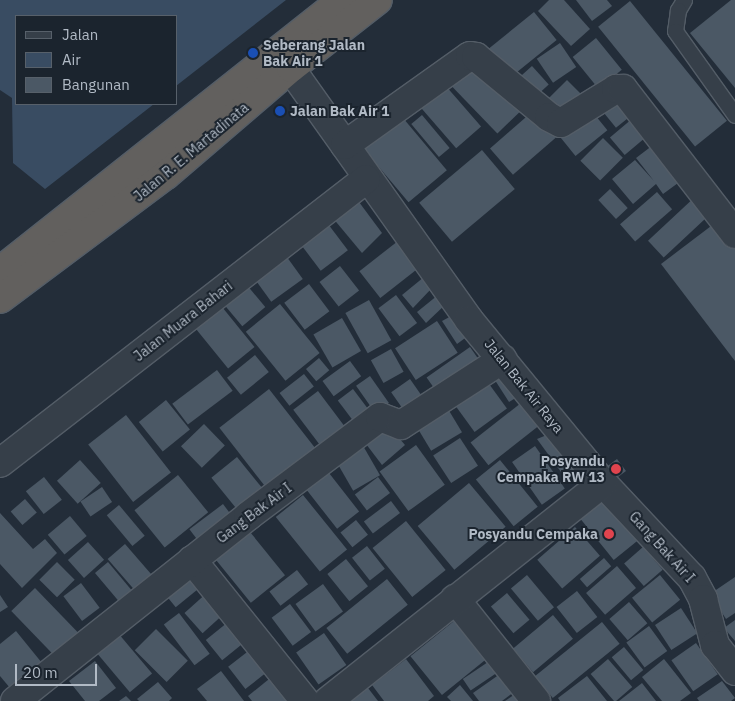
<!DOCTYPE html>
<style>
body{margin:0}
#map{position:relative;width:735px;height:701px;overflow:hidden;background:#232d39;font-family:"IBM Plex Sans",sans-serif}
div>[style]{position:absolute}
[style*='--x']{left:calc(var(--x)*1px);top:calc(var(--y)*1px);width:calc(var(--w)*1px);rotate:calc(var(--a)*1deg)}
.water>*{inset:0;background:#394c62}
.building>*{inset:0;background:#4b5865;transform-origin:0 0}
.roads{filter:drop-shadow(1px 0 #545d67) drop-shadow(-1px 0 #545d67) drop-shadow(0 1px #545d67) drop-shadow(0 -1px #545d67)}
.service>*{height:15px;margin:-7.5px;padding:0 7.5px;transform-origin:7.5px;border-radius:7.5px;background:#363f49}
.minor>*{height:28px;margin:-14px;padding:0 14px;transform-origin:14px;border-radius:14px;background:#363f49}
.trunk>*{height:28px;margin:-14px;padding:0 14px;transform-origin:14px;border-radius:14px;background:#62605e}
.dots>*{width:14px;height:14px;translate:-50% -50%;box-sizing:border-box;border:2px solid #1b242e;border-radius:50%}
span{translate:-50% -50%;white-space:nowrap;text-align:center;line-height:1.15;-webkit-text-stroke:4px #1b242e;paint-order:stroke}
.poi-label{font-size:14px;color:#b1bac5;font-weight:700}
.left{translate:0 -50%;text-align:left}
.right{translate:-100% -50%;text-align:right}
.street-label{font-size:14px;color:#b1bac5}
.legend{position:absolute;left:15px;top:15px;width:162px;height:90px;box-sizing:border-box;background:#1b242e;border:1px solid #57606a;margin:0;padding:6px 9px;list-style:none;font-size:15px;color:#b1bac5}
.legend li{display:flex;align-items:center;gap:10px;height:25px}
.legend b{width:25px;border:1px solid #57606a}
.scale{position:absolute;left:15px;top:664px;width:82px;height:22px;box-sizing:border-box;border:2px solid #b1bac5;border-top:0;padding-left:6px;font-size:15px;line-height:18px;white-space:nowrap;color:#b1bac5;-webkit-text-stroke:4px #1b242e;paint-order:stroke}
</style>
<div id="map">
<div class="water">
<div style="clip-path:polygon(0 0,286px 0,176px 86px,176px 16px,16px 16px,16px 104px,154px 104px,45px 189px,13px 163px,12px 98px,0 90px)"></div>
</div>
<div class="building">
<div style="clip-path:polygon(549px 0,564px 0,590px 29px,571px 46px,538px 11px)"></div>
<div style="clip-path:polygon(576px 0,607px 0,612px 6px,592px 21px)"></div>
<div style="clip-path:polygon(731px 0,735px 0,735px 88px,690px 33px)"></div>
<div style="left:630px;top:1px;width:154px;height:41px;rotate:51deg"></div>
<div style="left:534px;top:12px;width:36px;height:62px;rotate:51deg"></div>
<div style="left:596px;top:38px;width:41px;height:30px;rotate:51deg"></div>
<div style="left:560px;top:43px;width:29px;height:28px;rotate:56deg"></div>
<div style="left:476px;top:61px;width:67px;height:35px;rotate:46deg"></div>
<div style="left:532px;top:66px;width:25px;height:21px;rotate:48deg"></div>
<div style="left:567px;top:80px;width:23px;height:33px;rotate:45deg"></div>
<div style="left:445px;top:85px;width:55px;height:33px;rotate:49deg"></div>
<div style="left:617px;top:91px;width:28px;height:24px;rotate:51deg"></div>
<div style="left:591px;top:110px;width:26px;height:41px;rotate:51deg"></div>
<div style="left:533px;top:111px;width:35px;height:57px;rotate:49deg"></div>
<div style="left:398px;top:112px;width:76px;height:50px;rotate:50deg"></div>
<div style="left:639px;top:113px;width:23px;height:38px;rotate:50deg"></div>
<div style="left:422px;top:115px;width:43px;height:14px;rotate:50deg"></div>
<div style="left:603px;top:138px;width:28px;height:32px;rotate:45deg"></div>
<div style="clip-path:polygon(661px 139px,689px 175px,663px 194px,656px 184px,633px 204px,612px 179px,635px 160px,654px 181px,636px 158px)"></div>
<div style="left:482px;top:150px;width:51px;height:82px;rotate:50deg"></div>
<div style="left:610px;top:189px;width:26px;height:16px;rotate:47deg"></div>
<div style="left:657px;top:192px;width:23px;height:49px;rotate:49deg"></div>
<div style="left:697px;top:195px;width:23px;height:67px;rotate:47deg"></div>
<div style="clip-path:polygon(359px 202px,382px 233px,362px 253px,332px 217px)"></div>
<div style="left:322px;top:216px;width:43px;height:34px;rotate:53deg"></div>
<div style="clip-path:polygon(719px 220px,735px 240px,735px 361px,661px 264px)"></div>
<div style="left:398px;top:241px;width:34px;height:49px;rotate:52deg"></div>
<div style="left:284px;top:253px;width:32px;height:39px;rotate:54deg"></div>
<div style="left:340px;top:266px;width:31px;height:26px;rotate:52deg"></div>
<div style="clip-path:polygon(424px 277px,431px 289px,413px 308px,402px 295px)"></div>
<div style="left:246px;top:284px;width:30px;height:30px;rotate:50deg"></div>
<div style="left:309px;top:284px;width:34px;height:31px;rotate:53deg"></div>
<div style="left:396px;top:295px;width:35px;height:22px;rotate:53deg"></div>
<div style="clip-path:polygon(438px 295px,447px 303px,426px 323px,417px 312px)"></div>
<div style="left:369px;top:300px;width:46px;height:27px;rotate:61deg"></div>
<div style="left:218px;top:302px;width:58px;height:34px;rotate:51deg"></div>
<div style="left:280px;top:304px;width:63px;height:44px;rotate:51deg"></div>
<div style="clip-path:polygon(455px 314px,472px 333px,457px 344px,442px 321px)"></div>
<div style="left:342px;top:318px;width:38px;height:33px;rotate:60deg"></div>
<div style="left:437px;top:321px;width:38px;height:50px;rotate:57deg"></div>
<div style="left:470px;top:347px;width:24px;height:53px;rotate:55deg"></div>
<div style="left:391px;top:349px;width:26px;height:23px;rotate:61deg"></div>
<div style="left:255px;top:355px;width:22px;height:36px;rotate:51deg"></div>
<div style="left:319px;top:358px;width:16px;height:17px;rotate:50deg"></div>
<div style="left:350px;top:361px;width:19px;height:34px;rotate:54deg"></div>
<div style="left:217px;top:370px;width:26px;height:56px;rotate:53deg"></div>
<div style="clip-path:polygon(501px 371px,519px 396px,509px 402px,491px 374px)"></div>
<div style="left:304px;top:374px;width:16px;height:31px;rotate:52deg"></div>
<div style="left:370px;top:376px;width:33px;height:17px;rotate:55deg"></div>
<div style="left:484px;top:377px;width:39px;height:40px;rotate:54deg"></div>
<div style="left:410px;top:379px;width:29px;height:23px;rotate:55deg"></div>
<div style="left:269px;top:389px;width:80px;height:63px;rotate:52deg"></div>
<div style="left:353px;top:389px;width:31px;height:19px;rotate:53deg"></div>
<div style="left:318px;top:391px;width:55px;height:31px;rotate:53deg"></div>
<div style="left:166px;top:400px;width:38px;height:35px;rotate:51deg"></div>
<div style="left:521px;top:403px;width:29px;height:64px;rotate:52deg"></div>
<div style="left:445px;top:404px;width:33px;height:36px;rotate:59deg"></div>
<div style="left:126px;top:415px;width:73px;height:48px;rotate:52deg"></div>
<div style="left:204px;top:424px;width:30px;height:32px;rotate:46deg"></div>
<div style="clip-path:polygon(387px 424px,405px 445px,382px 465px,363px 440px)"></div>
<div style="clip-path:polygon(554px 432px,583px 470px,569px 483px,537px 439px)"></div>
<div style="left:460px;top:438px;width:33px;height:32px;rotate:57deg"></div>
<div style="left:362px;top:444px;width:36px;height:31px;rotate:60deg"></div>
<div style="left:416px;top:445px;width:49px;height:45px;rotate:54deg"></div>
<div style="left:535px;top:446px;width:52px;height:28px;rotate:55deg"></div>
<div style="left:237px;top:457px;width:40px;height:33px;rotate:51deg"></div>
<div style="left:617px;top:459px;width:15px;height:13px;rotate:53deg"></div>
<div style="left:80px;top:460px;width:31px;height:31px;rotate:48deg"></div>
<div style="left:500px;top:460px;width:60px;height:31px;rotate:51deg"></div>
<div style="left:329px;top:473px;width:49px;height:28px;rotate:52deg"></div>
<div style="left:178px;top:475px;width:48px;height:56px;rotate:51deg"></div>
<div style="left:44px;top:477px;width:29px;height:23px;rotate:52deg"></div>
<div style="left:378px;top:477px;width:20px;height:29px;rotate:53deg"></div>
<div style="left:469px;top:483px;width:57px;height:67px;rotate:50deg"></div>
<div style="left:102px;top:487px;width:18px;height:26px;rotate:56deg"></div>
<div style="left:303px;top:495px;width:70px;height:35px;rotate:51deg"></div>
<div style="left:606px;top:498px;width:53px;height:33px;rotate:51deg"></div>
<div style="left:25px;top:499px;width:18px;height:19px;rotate:49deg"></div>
<div style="left:391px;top:501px;width:15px;height:34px;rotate:53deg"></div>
<div style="left:223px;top:504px;width:20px;height:42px;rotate:53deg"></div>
<div style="left:119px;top:505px;width:40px;height:16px;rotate:50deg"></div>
<div style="clip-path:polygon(0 513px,33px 549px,45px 539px,57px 553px,22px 588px,0 564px)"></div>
<div style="left:70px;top:516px;width:26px;height:29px;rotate:50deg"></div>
<div style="left:356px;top:520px;width:19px;height:20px;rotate:51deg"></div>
<div style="left:406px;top:521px;width:63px;height:43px;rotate:51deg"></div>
<div style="left:246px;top:527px;width:62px;height:44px;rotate:51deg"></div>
<div style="left:575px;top:527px;width:38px;height:50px;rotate:49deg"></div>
<div style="left:88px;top:542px;width:24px;height:27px;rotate:48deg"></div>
<div style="left:125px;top:544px;width:43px;height:23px;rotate:49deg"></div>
<div style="left:367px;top:546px;width:29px;height:19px;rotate:52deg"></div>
<div style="left:643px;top:547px;width:30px;height:25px;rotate:49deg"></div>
<div style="left:604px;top:558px;width:11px;height:32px;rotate:49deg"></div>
<div style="left:346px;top:559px;width:35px;height:24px;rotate:51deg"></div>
<div style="left:57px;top:562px;width:25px;height:25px;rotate:45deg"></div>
<div style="left:108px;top:562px;width:40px;height:17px;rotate:50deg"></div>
<div style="left:617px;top:566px;width:29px;height:41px;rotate:49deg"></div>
<div style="left:192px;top:567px;width:21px;height:38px;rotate:51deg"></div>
<div style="left:297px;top:570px;width:18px;height:35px;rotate:52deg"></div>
<div style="left:527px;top:575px;width:42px;height:21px;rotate:50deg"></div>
<div style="left:660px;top:575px;width:32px;height:36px;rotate:51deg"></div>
<div style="clip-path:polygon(735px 577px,735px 613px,726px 619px,710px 594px)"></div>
<div style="left:387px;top:579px;width:33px;height:78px;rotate:51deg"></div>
<div style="left:81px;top:583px;width:31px;height:22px;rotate:53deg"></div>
<div style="left:323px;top:584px;width:34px;height:34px;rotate:54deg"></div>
<div style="left:35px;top:588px;width:66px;height:33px;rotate:46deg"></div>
<div style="left:209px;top:591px;width:27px;height:33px;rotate:48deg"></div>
<div style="left:577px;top:591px;width:33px;height:26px;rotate:52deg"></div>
<div style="left:507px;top:593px;width:35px;height:21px;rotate:50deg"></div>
<div style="clip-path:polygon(0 595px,8px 607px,0 612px)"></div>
<div style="left:629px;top:602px;width:28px;height:26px;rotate:49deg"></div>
<div style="left:290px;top:604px;width:35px;height:23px;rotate:53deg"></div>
<div style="left:681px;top:608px;width:30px;height:31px;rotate:57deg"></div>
<div style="left:179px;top:613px;width:51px;height:19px;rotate:53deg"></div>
<div style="left:553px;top:615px;width:31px;height:52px;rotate:50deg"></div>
<div style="left:233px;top:618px;width:26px;height:35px;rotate:51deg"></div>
<div style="clip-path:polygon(735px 620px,735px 641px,724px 628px)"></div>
<div style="left:454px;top:621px;width:50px;height:56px;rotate:51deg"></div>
<div style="left:602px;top:622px;width:28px;height:86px;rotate:51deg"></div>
<div style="left:649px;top:626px;width:31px;height:28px;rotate:54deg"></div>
<div style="left:156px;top:629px;width:45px;height:30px;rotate:45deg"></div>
<div style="clip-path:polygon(16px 631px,42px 663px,10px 688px,0 676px,0 644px)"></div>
<div style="left:118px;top:633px;width:53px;height:29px;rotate:50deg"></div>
<div style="left:324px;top:633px;width:39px;height:34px;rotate:55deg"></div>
<div style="left:696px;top:643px;width:38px;height:30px;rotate:55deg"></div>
<div style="left:624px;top:647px;width:30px;height:16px;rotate:50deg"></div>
<div style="left:251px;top:649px;width:28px;height:29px;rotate:52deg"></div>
<div style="clip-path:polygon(406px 659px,434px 696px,428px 701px,384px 701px,372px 685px)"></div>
<div style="left:608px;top:659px;width:37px;height:23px;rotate:49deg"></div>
<div style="clip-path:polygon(664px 659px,691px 693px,680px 701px,662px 701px,642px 677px)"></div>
<div style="left:491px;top:660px;width:14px;height:34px;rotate:56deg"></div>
<div style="clip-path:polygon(95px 661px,116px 688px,99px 701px,85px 701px,69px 681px)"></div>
<div style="clip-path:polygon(221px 671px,244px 701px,207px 701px,197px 689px)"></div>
<div style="clip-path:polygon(500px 674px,514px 692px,502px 701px,479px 701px,473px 693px)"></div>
<div style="clip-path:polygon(274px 675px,292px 701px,252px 701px,248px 696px)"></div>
<div style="clip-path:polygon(587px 676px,607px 701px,560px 701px,558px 698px)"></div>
<div style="clip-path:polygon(722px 681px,735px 698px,731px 701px,699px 701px,697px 698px)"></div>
<div style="clip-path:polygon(158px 682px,172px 698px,169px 701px,139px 701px,137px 699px)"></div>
<div style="clip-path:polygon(642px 683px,656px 701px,619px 701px)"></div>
<div style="clip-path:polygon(460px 685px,473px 701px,451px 701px,447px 697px)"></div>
<div style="clip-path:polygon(368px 688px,378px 701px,352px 701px)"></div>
<div style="clip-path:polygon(515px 694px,520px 701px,505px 701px)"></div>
<div style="clip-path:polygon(126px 696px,131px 701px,119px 701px)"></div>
</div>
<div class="roads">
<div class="service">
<div style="--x:684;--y:0;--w:12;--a:121"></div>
<div style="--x:678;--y:10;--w:21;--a:98"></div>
<div style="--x:675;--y:31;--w:103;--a:54.5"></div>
</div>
<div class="minor">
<div style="--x:278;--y:51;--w:330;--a:54.6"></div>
<div style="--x:469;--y:320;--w:211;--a:50.6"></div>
<div style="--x:603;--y:483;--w:130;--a:46.9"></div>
<div style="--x:692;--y:578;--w:24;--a:62"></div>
<div style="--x:703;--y:599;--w:48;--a:75.4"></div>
<div style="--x:715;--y:645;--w:33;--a:52"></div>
<div style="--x:345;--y:145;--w:153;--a:-35.5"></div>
<div style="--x:470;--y:56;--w:6;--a:9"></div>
<div style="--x:476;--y:57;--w:94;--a:39.4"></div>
<div style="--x:549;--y:117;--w:13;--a:27"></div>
<div style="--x:561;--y:123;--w:65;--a:-31.7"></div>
<div style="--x:616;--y:89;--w:7;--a:0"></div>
<div style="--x:623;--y:89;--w:183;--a:52.3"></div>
<div style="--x:0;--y:463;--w:463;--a:-37.8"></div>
<div style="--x:192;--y:560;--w:181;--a:51.3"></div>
<div style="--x:455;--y:599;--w:130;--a:51.5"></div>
<div style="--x:15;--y:701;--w:298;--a:-38.4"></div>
<div style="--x:248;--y:516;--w:165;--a:-36.9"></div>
<div style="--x:380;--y:417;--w:22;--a:21"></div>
<div style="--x:401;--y:425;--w:121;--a:-32.9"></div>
<div style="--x:328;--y:701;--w:351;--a:-38.4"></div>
</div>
<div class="trunk">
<div style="--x:0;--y:271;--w:436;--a:-38.4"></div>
<div style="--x:0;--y:299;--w:207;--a:-36.8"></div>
<div style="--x:166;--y:175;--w:165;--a:-40.6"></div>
<div style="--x:291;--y:68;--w:110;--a:-38"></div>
</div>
</div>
<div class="dots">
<div style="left:253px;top:53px;background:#1a4fb4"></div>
<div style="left:280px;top:111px;background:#1a4fb4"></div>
<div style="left:616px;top:469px;background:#e0444e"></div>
<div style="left:609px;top:534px;background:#e0444e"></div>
</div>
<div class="poi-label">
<span class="left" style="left:263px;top:53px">Seberang Jalan<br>Bak Air 1</span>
<span class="left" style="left:290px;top:111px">Jalan Bak Air 1</span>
<span class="right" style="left:605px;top:469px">Posyandu<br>Cempaka RW 13</span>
<span class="right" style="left:598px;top:534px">Posyandu Cempaka</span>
</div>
<div class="street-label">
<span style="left:191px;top:152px;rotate:-40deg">Jalan R. E. Martadinata</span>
<span style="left:183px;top:321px;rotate:-38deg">Jalan Muara Bahari</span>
<span style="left:524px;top:386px;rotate:51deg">Jalan Bak Air Raya</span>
<span style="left:254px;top:513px;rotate:-37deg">Gang Bak Air I</span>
<span style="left:662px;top:547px;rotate:48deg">Gang Bak Air I</span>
</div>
<ul class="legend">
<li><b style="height:6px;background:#363f49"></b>Jalan</li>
<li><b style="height:14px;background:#394c62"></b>Air</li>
<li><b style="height:14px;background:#4b5865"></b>Bangunan</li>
</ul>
<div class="scale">20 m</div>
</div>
